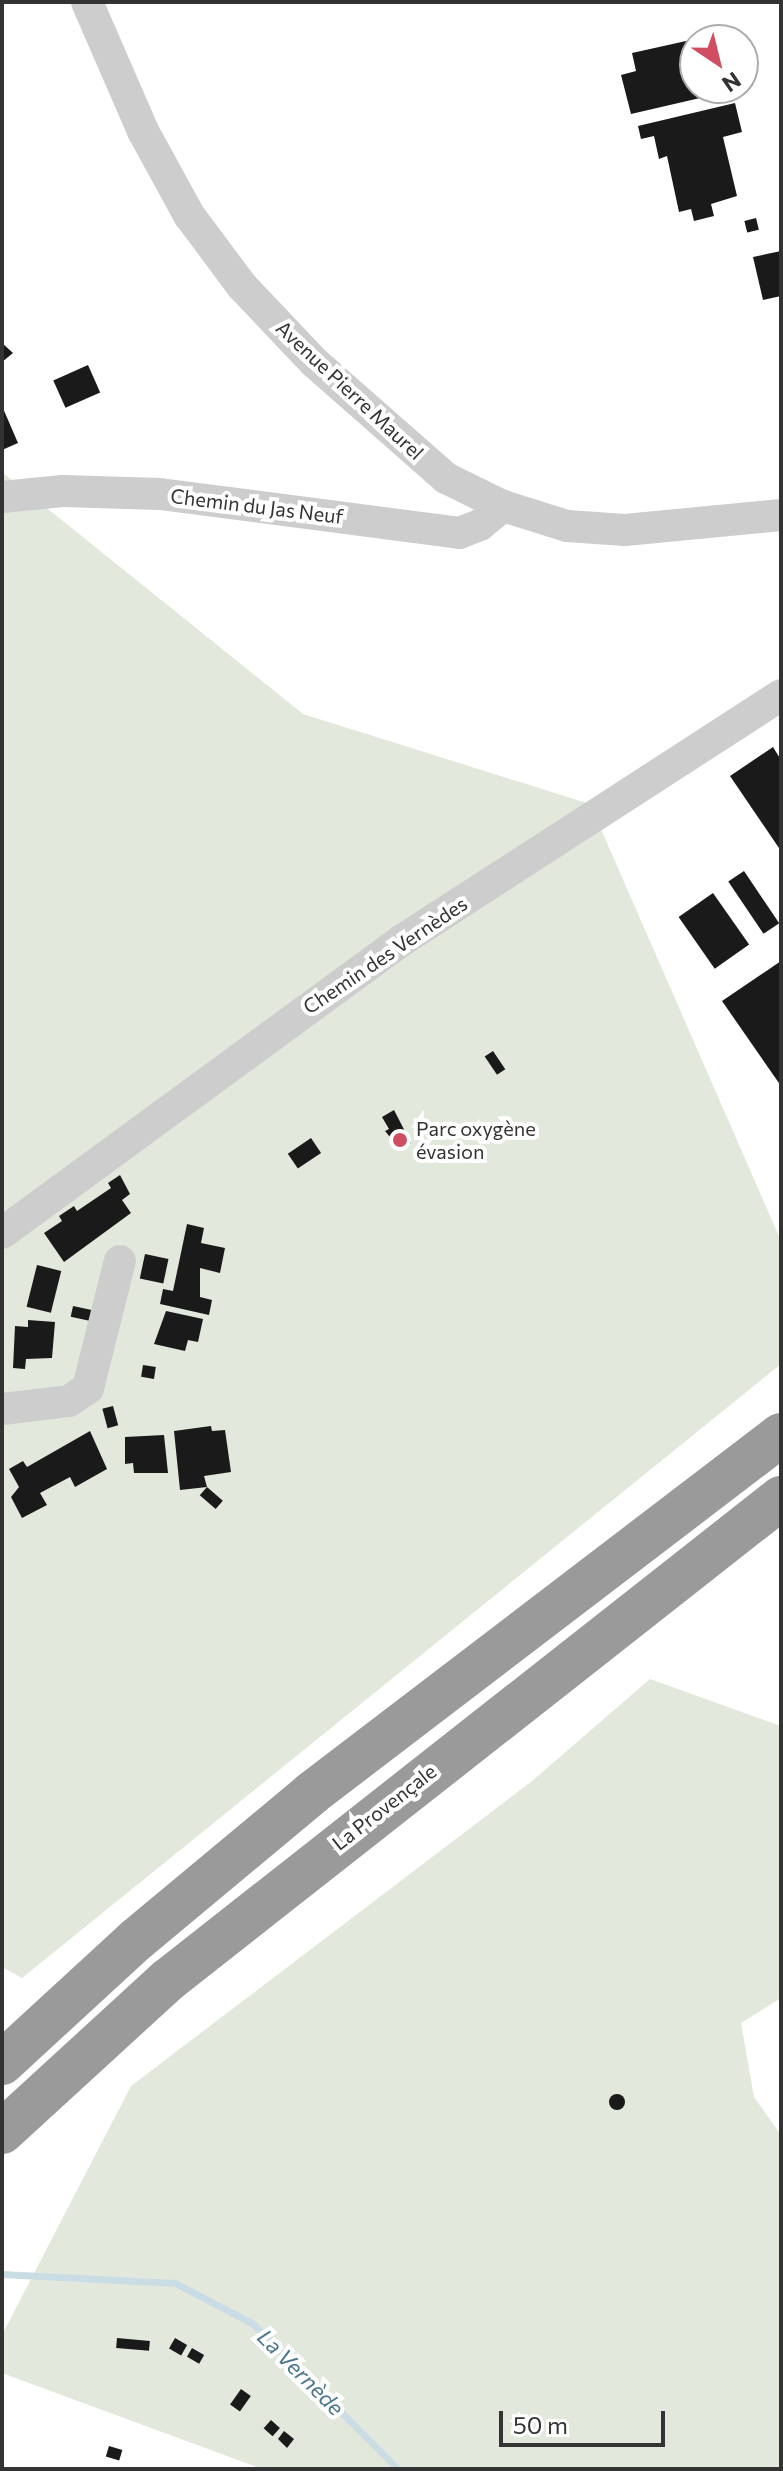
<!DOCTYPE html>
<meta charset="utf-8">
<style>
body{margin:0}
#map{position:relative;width:783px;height:2471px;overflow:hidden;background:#fff;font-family:Commissioner,sans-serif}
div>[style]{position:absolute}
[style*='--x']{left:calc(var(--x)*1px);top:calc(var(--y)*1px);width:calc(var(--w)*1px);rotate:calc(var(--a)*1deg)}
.green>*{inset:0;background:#e3e8dd}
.stream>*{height:7px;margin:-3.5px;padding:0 3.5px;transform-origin:3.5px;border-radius:3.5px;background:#cbdde4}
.building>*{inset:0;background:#1a1a1a;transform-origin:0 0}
.round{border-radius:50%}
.minor>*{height:32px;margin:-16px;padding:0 16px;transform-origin:16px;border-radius:16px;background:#cdcdcd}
.highway>*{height:44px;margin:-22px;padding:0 22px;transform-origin:22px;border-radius:22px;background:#9a9a9a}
.dots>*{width:22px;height:22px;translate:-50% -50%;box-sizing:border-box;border:4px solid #fff;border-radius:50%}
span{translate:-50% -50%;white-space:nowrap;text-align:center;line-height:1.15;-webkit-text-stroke:8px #fff;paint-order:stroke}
.street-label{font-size:20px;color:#333}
.poi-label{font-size:20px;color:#333}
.left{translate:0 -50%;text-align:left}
.water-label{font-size:22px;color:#4a778c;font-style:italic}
.frame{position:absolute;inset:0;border:4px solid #333;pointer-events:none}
.north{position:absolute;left:679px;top:24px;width:80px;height:80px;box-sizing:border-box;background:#fff;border:2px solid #adadad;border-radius:50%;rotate:145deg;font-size:22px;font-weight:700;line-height:32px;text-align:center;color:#333}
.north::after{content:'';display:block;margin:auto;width:28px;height:36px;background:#d04e62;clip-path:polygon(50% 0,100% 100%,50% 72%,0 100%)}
.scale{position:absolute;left:499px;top:2411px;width:166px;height:36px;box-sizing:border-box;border:4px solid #333;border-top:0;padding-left:10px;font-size:24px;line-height:28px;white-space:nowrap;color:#333;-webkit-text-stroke:6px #fff;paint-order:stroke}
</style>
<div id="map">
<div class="green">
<div style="clip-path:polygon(2px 472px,303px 714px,590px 804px,781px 1241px,781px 1364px,22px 1978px,2px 1967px)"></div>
<div style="clip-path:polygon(650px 1679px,781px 1726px,781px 1998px,741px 2023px,754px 2097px,781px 2135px,781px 2469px,262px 2469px,2px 2373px,2px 2335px,131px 2086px,532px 1781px)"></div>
</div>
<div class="stream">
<div style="--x:2;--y:2274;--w:173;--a:3"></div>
<div style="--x:175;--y:2283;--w:87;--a:27.5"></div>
<div style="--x:252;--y:2323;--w:206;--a:45"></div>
</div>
<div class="building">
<div style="clip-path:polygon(695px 39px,695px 88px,712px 88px,713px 95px,631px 114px,621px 75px,636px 71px,632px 53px)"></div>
<div style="clip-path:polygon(735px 103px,742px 132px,723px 137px,737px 196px,711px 204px,714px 216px,694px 221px,691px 209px,679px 212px,667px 156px,659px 159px,654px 136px,641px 139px,638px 126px)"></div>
<div style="left:756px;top:218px;width:12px;height:12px;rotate:76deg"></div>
<div style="clip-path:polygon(781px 251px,781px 296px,763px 300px,753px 257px)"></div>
<div style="clip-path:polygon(2px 343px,13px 353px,2px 362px)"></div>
<div style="left:88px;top:365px;width:30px;height:38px;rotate:66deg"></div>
<div style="clip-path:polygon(2px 406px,18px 443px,2px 450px)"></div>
<div style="clip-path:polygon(773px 747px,781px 760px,781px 851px,730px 776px)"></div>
<div style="left:744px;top:871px;width:63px;height:19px;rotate:56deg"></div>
<div style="left:713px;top:893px;width:63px;height:42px;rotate:55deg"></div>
<div style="clip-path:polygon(781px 961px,781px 1086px,722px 1001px)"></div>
<div style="left:493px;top:1051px;width:22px;height:10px;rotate:56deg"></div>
<div style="clip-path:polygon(394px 1110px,411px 1143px,400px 1149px,385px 1131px,389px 1129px,382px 1117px)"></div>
<div style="left:311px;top:1138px;width:18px;height:28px;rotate:56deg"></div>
<div style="clip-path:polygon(120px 1175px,130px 1194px,122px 1200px,131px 1213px,64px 1262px,44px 1233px,62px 1221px,59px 1216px,74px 1206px,77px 1211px,111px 1188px,108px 1183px)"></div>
<div style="clip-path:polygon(187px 1224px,204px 1228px,201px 1243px,225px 1248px,220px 1273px,200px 1268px,200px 1297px,212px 1300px,209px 1315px,160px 1304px,163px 1289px,173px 1291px)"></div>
<div style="left:145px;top:1254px;width:24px;height:25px;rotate:12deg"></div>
<div style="left:37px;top:1265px;width:25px;height:43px;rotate:14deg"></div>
<div style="left:73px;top:1306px;width:19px;height:11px;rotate:12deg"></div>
<div style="clip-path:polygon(166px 1311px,203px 1319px,198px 1342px,188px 1340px,185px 1351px,154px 1344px)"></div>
<div style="clip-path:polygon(28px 1320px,55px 1322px,52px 1358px,26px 1359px,25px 1369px,13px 1368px,15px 1326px,28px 1327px)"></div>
<div style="left:143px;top:1365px;width:13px;height:12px;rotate:9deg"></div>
<div style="left:113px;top:1406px;width:20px;height:11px;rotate:75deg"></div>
<div style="clip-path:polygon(211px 1426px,212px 1431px,225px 1430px,231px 1472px,204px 1476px,207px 1487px,180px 1490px,174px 1431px)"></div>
<div style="clip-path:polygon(90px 1431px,107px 1469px,75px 1487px,70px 1477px,40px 1493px,47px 1505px,22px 1518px,11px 1497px,19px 1487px,9px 1469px,23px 1461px,27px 1467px)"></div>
<div style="clip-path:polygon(164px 1435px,168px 1473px,134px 1473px,133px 1463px,125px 1464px,125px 1437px)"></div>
<div style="left:207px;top:1487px;width:21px;height:11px;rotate:41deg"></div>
<div class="round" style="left:609px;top:2094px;width:16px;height:16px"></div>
<div style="left:117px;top:2338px;width:33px;height:10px;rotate:5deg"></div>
<div style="left:175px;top:2338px;width:14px;height:12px;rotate:30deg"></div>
<div style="left:192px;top:2348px;width:14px;height:10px;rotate:30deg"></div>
<div style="left:241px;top:2389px;width:12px;height:19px;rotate:35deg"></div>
<div style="left:271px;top:2420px;width:12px;height:11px;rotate:42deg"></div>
<div style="clip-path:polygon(284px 2431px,294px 2439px,287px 2448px,278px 2439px)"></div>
<div style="left:109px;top:2446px;width:14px;height:11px;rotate:17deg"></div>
</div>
<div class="minor">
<div style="--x:87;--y:2;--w:141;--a:66.5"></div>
<div style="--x:143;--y:131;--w:96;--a:61.3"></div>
<div style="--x:189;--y:215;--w:89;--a:53.3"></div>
<div style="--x:242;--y:286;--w:105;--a:46.5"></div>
<div style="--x:314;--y:362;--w:176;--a:41.3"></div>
<div style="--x:446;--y:478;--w:64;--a:26.2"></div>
<div style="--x:503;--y:506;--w:67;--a:17.4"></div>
<div style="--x:567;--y:526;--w:58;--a:3.9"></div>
<div style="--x:625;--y:530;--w:157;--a:-5.5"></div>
<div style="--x:2;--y:497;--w:61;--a:-5.6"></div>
<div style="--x:63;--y:491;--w:97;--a:1.8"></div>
<div style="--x:160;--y:494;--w:302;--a:7.4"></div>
<div style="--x:459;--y:533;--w:22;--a:-21"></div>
<div style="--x:480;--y:525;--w:30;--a:-40"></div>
<div style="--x:2;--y:1233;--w:498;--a:-36.2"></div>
<div style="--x:404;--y:939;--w:449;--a:-32.9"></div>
<div style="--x:2;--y:1409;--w:67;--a:-6.8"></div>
<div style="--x:69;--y:1401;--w:23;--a:-34"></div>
<div style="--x:88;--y:1388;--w:131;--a:-75.9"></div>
</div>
<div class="highway">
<div style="--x:2;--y:2063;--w:183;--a:-42.6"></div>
<div style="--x:137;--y:1939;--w:228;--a:-39.8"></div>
<div style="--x:312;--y:1793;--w:590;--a:-37.36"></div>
<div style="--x:2;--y:2132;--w:225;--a:-42.5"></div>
<div style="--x:168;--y:1980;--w:780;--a:-38.18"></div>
</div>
<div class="dots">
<div style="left:400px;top:1140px;background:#d04e62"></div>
</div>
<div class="street-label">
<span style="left:350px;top:390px;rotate:43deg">Avenue Pierre Maurel</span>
<span style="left:257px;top:506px;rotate:7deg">Chemin du Jas Neuf</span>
<span style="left:385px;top:955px;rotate:-34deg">Chemin des Vernèdes</span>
<span style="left:384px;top:1807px;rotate:-38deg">La Provençale</span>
</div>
<div class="poi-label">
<span class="left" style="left:416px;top:1140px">Parc oxygène<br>évasion</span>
</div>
<div class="water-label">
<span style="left:301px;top:2372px;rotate:45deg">La Vernède</span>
</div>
<div class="frame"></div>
<div class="north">N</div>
<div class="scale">50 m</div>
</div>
